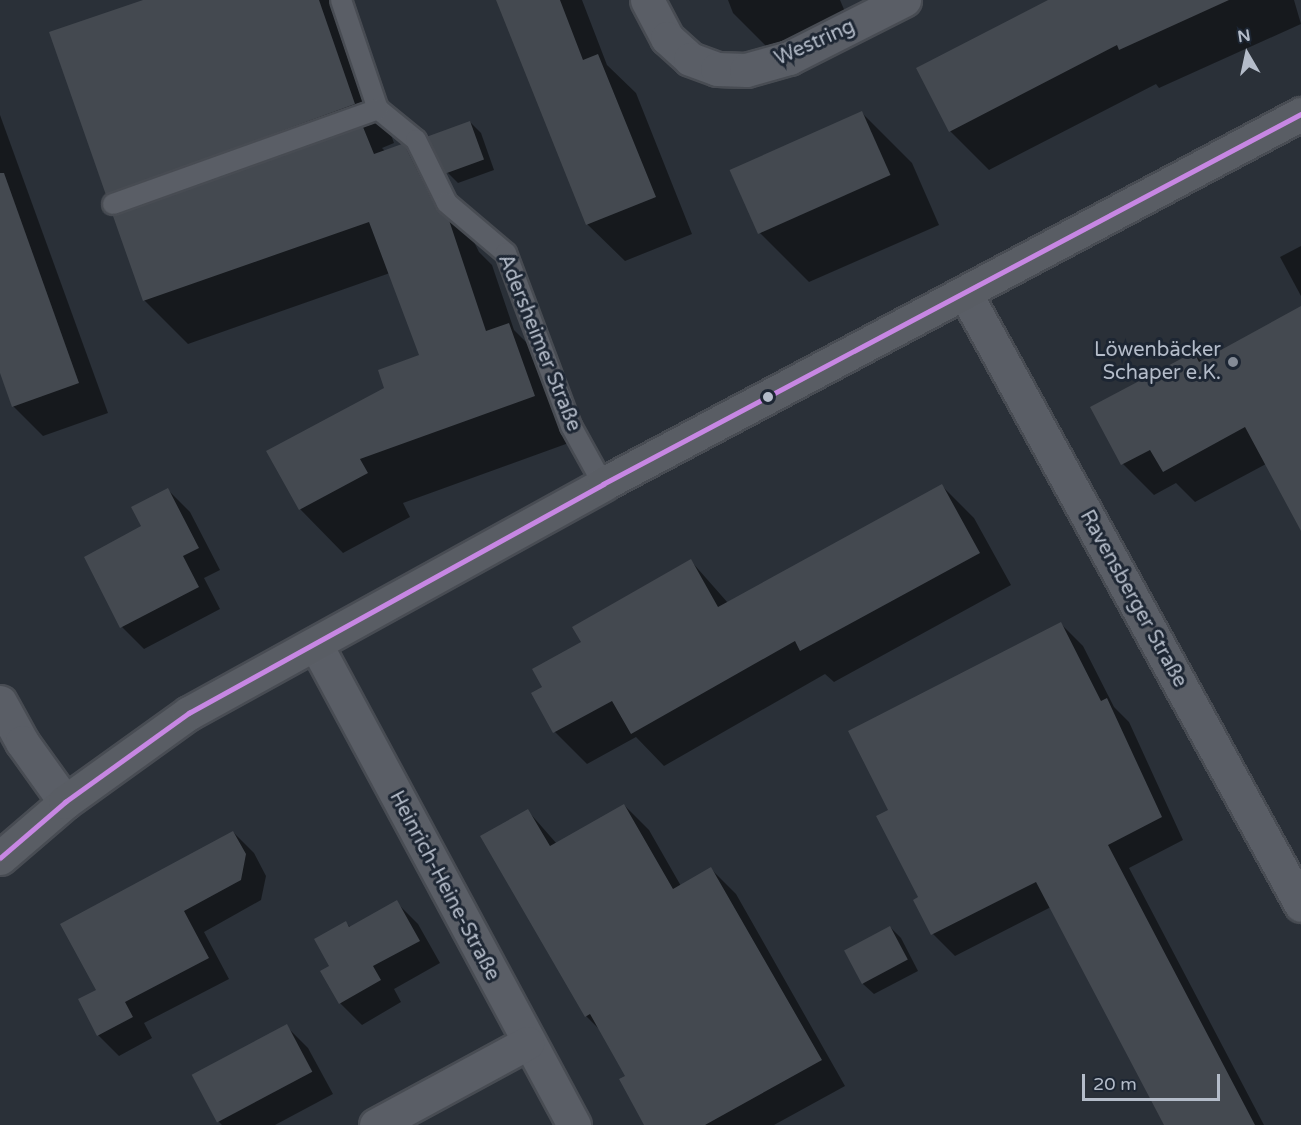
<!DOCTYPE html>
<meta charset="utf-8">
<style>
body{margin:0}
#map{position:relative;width:1301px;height:1125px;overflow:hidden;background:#2a3038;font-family:"Varela Round",sans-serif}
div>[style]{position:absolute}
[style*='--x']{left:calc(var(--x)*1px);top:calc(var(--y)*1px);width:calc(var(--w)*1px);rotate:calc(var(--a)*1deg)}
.shadow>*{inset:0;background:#0007}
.building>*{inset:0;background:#444950;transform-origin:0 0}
.roads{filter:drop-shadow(2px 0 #484c53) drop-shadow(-2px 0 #484c53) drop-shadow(0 2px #484c53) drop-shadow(0 -2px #484c53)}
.lane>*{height:20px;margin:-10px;padding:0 10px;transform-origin:10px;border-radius:10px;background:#5a5e66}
.street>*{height:33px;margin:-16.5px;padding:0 16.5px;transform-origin:16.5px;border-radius:16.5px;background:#5a5e66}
.secondary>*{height:33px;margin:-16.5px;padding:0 16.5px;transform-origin:16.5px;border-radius:16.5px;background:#595d64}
.bus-1>*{height:4.5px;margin:-2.25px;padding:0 2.25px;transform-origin:2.25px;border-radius:2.25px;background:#c787e3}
.dots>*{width:16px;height:16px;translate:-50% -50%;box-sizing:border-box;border:3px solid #1d2633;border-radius:50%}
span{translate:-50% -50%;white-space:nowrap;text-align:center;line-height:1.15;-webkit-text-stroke:6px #1d2633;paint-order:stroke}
.street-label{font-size:20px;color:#b4bcc9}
.poi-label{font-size:20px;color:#b4bcc9}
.right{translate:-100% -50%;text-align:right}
.north{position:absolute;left:1217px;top:24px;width:60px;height:60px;-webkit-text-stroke:4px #1d2633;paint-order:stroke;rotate:351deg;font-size:16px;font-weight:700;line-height:24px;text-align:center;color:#b4bcc9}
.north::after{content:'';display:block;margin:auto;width:21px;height:27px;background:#b4bcc9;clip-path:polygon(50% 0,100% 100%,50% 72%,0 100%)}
.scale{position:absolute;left:1082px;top:1074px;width:138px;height:27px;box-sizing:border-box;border:3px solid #b4bcc9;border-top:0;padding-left:8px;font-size:18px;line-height:21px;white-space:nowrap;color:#b4bcc9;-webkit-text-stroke:4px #1d2633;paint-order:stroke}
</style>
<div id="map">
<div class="shadow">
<div style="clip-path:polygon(148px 0,348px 0,363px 58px,394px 143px,382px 148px,386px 152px,405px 149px,450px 193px,479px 252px,492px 265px,514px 330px,552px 368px,577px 440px,403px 503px,410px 517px,343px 553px,300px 509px,386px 388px,421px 356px,390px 273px,188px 344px,144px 300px,126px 213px,107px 194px)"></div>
<div style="clip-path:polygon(497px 0,582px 0,607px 65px,636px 93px,692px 234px,625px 261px,587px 224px)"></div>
<div style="clip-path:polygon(728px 0,840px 0,855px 35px,783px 63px,733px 13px)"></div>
<div style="clip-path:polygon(1051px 0,1294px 0,1301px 24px,1159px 88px,1156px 84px,989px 170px,950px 131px)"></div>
<div style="clip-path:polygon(862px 113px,912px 163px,939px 225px,809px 282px,760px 233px)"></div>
<div style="clip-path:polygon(0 115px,108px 413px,43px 436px,13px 406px,0 368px)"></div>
<div style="clip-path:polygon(470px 122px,481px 133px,494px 170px,458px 183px,447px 172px)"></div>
<div style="clip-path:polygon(1301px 246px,1301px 296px,1280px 257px)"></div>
<div style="clip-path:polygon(1301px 308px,1301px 528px,1266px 464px,1195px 502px,1176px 483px,1154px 495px,1123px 464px,1092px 408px,1194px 353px,1202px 362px)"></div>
<div style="clip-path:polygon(942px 486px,974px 518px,1011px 585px,834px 682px,825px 674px,664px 766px,636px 737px,587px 764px,555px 732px,544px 688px,583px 643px,691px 561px,728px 603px)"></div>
<div style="clip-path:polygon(168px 490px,190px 512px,220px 570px,204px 578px,220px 609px,144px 649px,122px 627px,143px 527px)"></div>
<div style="clip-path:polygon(1061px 624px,1083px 646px,1114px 707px,1129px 722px,1183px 840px,1129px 868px,1264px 1125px,1165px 1125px,1051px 907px,955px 956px,933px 934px,890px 811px)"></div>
<div style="clip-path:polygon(624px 805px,649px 830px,681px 886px,711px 869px,736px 894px,845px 1086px,774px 1125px,646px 1125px,627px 1076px,602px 1032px,586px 1016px,482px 837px,528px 811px,557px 844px)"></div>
<div style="clip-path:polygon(233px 832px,254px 853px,266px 876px,261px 900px,204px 932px,229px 979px,144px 1023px,152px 1038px,119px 1056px,98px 1035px)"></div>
<div style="clip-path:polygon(396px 902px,418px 924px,440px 963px,394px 989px,401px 1002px,362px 1025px,340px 1003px,331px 966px,345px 922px,351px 928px)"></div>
<div style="clip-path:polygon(890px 927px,901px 938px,918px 971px,874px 994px,863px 984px)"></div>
<div style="clip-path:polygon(286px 1026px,308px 1048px,333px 1094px,275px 1125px,222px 1125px,218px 1121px)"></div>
</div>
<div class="building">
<div style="clip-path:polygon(143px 0,319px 0,355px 104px,106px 195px,49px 32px)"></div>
<div style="clip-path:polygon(496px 0,560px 0,583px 60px,598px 54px,656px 197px,586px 225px)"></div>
<div style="clip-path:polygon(1048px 0,1229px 0,1119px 50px,1117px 45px,949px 132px,916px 68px)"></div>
<div style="left:862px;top:111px;width:70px;height:145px;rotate:66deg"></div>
<div style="left:470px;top:121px;width:41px;height:46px;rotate:70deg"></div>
<div style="clip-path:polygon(363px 127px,374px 154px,402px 144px,406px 148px,436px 208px,449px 220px,486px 331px,509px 323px,535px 396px,360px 459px,368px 473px,299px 510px,266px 451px,384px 388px,378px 370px,419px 355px,369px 222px,143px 301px,113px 216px)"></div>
<div style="clip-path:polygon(0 173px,4px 173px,79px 383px,12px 407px,0 373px)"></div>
<div style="clip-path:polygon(1301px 306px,1301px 531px,1245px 427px,1163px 472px,1150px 450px,1121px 465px,1090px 407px,1194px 352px,1199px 362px)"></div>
<div style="clip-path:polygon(942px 484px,980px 553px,800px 651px,795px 641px,631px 734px,612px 701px,553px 733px,531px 693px,542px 687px,532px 669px,581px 642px,572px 627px,691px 559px,718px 607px)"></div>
<div style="clip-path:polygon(168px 488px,199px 548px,183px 556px,199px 587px,120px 628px,84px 557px,141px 526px,131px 507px)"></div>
<div style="clip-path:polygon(1061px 622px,1101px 701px,1107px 698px,1162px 817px,1108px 845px,1255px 1125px,1164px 1125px,1036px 882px,931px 935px,913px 900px,918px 897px,876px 816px,888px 810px,848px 731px)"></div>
<div style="clip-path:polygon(624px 804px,673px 889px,711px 867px,822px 1060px,705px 1125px,644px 1125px,619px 1079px,625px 1076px,590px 1014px,585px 1017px,480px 836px,528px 809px,550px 846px)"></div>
<div style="clip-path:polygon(233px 831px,246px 854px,241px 880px,184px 911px,209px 958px,125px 1002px,133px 1017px,97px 1036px,78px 999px,96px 990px,60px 924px)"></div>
<div style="clip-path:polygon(397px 900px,420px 941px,373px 966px,381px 980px,339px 1004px,320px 971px,329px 966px,314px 939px,346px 921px,349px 927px)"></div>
<div style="left:890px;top:926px;width:38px;height:52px;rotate:62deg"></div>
<div style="left:287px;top:1024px;width:54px;height:108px;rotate:62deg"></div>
</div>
<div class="roads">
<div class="lane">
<div style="--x:341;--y:0;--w:115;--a:71.3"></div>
<div style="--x:378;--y:109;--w:49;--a:39.2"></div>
<div style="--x:416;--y:140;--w:70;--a:63.8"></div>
<div style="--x:447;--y:203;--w:77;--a:40.3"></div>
<div style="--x:506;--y:253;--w:185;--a:69.4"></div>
<div style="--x:571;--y:426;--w:66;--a:61.1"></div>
<div style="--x:113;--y:204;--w:282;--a:-19.7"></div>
</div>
<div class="street">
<div style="--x:647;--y:0;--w:43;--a:62.2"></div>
<div style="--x:667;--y:38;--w:31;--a:42"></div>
<div style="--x:690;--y:59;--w:29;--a:20"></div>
<div style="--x:717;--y:69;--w:29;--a:2"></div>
<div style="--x:746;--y:70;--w:45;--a:-15.6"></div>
<div style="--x:789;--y:58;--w:129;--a:-26.8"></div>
<div style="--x:965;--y:293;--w:698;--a:61.23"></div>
<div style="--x:316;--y:645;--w:545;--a:61.74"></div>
<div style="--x:0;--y:702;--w:46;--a:61.2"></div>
<div style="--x:22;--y:742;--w:74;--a:54.4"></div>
<div style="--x:376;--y:1125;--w:172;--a:-28.5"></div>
</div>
<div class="secondary">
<div style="--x:0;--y:858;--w:86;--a:-40.7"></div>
<div style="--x:65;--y:802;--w:153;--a:-35.7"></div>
<div style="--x:189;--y:713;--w:473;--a:-28.9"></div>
<div style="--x:603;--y:484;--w:790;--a:-27.93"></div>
</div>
</div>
<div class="bus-1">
<div style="--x:0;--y:858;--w:86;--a:-40.7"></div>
<div style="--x:65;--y:802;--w:153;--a:-35.7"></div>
<div style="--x:189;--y:713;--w:473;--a:-28.9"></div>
<div style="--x:603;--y:484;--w:790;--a:-27.93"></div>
</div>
<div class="dots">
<div style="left:1233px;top:362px;background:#848b96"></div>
<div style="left:768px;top:397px;background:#b4bcc9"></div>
</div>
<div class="street-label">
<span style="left:815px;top:43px;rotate:-24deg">Westring</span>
<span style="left:539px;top:343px;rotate:68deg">Adersheimer Straße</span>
<span style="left:1133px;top:599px;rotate:61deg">Ravensberger Straße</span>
<span style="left:444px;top:886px;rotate:62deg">Heinrich-Heine-Straße</span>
</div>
<div class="poi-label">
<span class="right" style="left:1221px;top:362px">Löwenbäcker<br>Schaper e.K.</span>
</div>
<div class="north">N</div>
<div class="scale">20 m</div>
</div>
